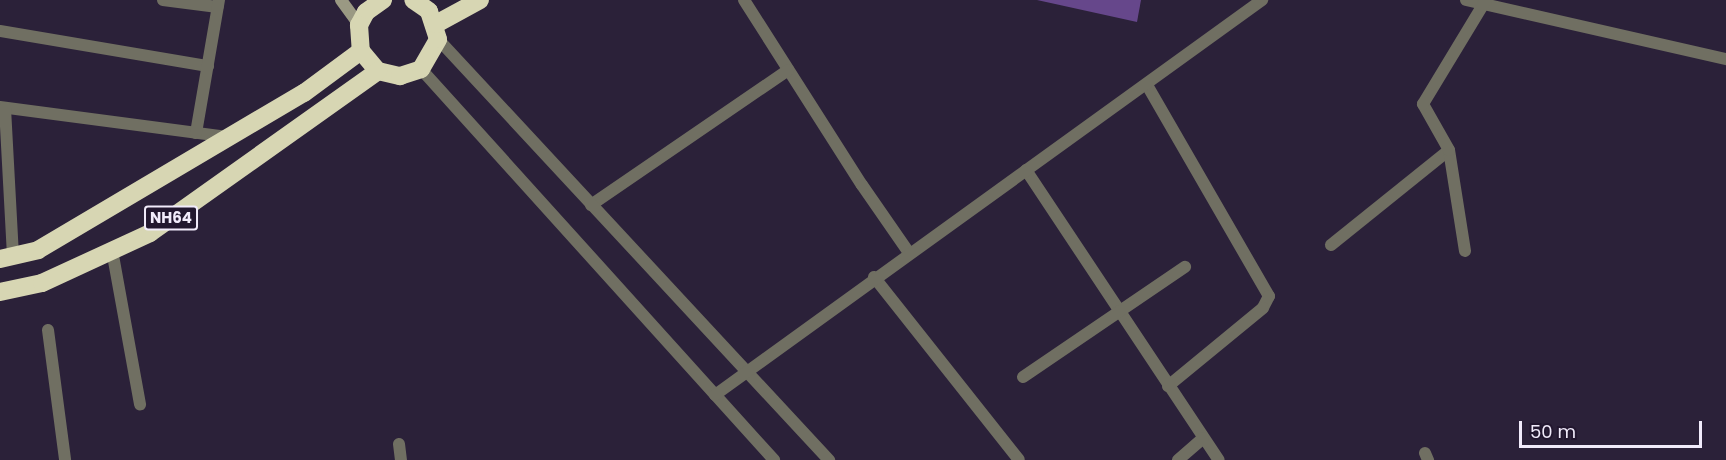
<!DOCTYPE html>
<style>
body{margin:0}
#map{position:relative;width:1726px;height:460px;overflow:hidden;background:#2b2139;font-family:Poppins,sans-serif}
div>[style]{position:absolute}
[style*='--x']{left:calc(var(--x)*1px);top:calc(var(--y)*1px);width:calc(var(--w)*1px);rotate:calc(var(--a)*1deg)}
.building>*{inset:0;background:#66478b}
.lane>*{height:12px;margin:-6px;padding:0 6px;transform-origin:6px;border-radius:6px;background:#706f62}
.street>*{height:12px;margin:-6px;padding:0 6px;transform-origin:6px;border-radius:6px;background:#706f62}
.secondary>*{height:12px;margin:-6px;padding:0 6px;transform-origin:6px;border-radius:6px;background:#9a9983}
.highway>*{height:18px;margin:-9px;padding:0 9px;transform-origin:9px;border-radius:9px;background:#d7d6b3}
span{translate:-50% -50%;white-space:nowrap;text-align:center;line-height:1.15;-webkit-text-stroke:6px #22172f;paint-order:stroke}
.shield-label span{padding:2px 4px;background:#22172f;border:2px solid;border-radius:4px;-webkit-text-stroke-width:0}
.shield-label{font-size:15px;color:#f1ebfb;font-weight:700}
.scale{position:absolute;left:1519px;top:421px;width:183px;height:27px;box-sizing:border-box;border:3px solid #f1ebfb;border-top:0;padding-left:8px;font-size:18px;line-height:21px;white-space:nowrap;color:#f1ebfb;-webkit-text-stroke:4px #22172f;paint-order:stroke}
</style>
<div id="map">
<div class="building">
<div style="clip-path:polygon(1037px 0,1141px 0,1137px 22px)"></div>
</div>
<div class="lane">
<div style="--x:744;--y:0;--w:219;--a:57.5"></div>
<div style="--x:591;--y:205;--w:239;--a:-34.4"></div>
<div style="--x:112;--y:250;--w:157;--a:79.7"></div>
</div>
<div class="street">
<div style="--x:163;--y:0;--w:55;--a:7.3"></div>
<div style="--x:1466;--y:0;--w:267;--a:12.8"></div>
<div style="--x:0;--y:31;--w:211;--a:9.6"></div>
<div style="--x:438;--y:39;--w:575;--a:47.12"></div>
<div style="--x:421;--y:69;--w:527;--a:47.92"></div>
<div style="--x:1147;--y:85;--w:244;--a:60"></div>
<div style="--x:1269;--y:296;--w:13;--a:117"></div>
<div style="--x:1263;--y:308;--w:123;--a:140.6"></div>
<div style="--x:0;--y:107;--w:231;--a:7.5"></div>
<div style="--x:5;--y:108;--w:148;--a:86.9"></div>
<div style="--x:196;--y:133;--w:135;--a:-80.2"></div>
<div style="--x:1026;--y:170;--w:348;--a:56.4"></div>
<div style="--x:862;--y:185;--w:83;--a:55.3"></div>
<div style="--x:1331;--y:245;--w:151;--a:-38.8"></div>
<div style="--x:1465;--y:251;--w:102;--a:-99"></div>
<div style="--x:1449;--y:150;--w:53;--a:-119.5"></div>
<div style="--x:1423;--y:104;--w:122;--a:-58.8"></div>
<div style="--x:874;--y:277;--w:233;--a:51.6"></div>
<div style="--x:48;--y:330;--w:131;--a:82.5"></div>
<div style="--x:1023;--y:377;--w:196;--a:-34.2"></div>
<div style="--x:715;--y:395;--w:675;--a:-35.83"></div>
<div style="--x:399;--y:444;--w:16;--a:83"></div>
<div style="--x:1425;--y:453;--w:8;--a:67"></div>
<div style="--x:1178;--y:460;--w:33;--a:-41"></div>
</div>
<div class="secondary">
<div style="--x:341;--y:0;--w:31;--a:54"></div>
</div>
<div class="highway">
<div style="--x:383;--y:0;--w:21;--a:145"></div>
<div style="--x:366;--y:12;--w:15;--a:118"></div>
<div style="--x:359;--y:25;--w:26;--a:86"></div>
<div style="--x:361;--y:51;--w:26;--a:50"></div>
<div style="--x:378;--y:71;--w:23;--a:13"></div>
<div style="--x:400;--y:76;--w:22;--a:-18"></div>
<div style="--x:421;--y:69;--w:34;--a:-60"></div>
<div style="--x:438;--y:39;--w:29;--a:-108"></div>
<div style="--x:429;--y:11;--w:19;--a:-145"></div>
<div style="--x:436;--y:24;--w:50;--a:-28.6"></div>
<div style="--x:0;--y:259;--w:39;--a:-13"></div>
<div style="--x:38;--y:250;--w:309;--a:-30.6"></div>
<div style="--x:304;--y:93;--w:71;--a:-36.4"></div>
<div style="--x:0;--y:292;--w:43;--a:-12.1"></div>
<div style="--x:42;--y:283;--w:119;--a:-24.8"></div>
<div style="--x:150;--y:233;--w:280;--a:-35.4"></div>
</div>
<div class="shield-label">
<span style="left:171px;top:218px">NH64</span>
</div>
<div class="scale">50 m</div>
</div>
